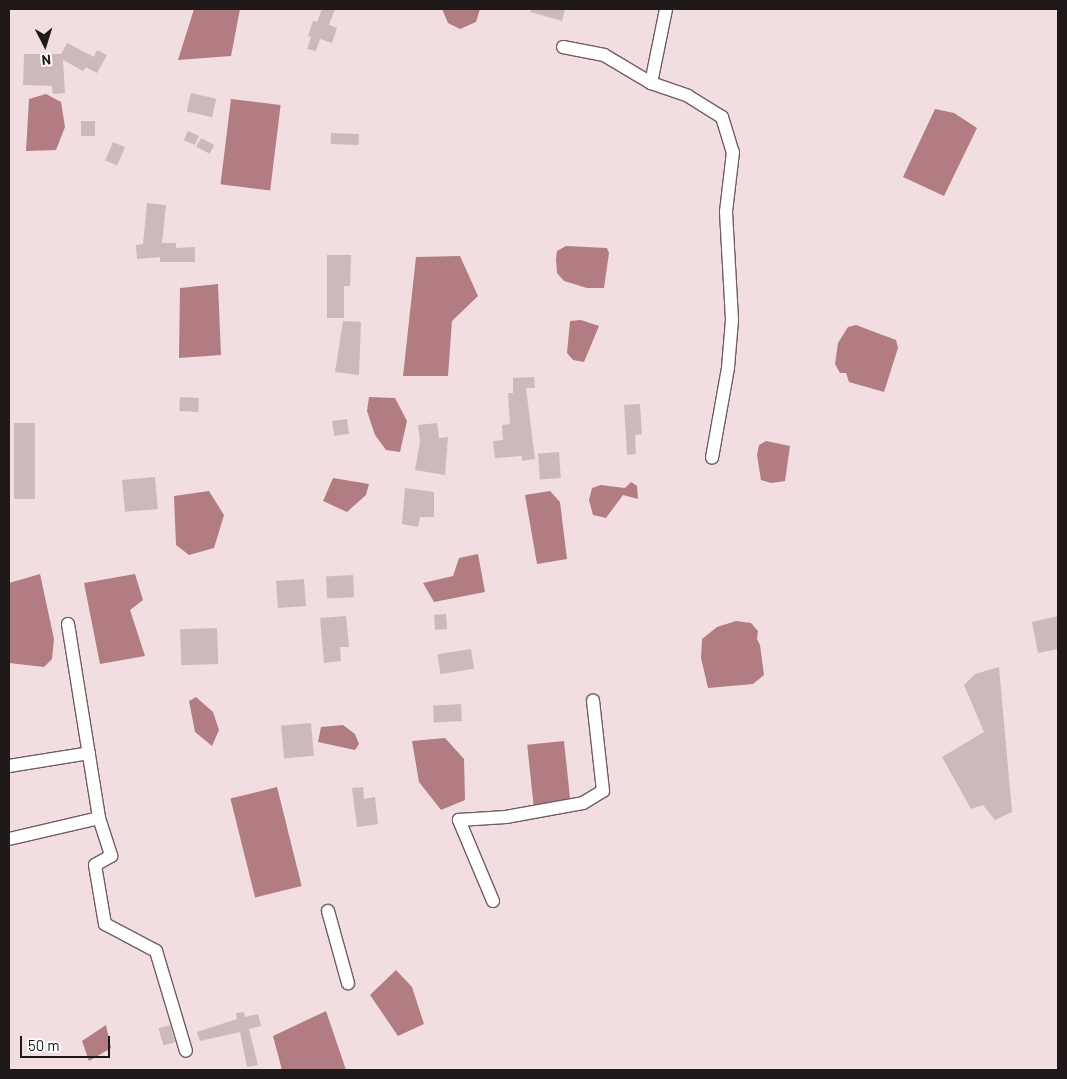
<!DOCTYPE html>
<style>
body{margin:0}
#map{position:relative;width:1067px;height:1079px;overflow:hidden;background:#f2dee0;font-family:Barlow,sans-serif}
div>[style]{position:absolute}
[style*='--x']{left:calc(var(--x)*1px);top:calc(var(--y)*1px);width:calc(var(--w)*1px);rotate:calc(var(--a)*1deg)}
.water>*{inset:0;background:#b27c83;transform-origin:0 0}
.building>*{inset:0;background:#cdb9bb;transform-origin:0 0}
.roads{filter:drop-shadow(1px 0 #6f5e60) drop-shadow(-1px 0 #6f5e60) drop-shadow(0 1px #6f5e60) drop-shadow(0 -1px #6f5e60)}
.street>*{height:12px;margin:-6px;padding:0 6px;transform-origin:6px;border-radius:6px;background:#fff}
span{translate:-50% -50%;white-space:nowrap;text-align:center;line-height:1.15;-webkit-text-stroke:4px #fff;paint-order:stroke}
.frame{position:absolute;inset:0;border:10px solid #20191a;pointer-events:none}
.north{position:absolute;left:20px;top:20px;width:50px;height:50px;-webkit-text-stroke:4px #fff;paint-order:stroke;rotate:175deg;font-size:14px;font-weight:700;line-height:20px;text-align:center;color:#20191a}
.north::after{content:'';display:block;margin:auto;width:18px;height:22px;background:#20191a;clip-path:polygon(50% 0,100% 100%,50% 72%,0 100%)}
.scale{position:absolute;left:20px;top:1036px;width:90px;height:22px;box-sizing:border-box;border:2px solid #20191a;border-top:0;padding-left:6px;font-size:15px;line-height:18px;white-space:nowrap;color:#20191a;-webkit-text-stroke:4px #fff;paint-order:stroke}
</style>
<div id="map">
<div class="water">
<div style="clip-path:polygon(194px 9px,240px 9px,231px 56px,178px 60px)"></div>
<div style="clip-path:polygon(442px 9px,480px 9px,476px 22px,460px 29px,448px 23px)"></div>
<div style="clip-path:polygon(46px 94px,61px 102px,65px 127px,56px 150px,26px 151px,29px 99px)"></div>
<div style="left:231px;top:99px;width:50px;height:86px;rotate:7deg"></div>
<div style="clip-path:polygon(935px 109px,954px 113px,977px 128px,944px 196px,903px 177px)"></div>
<div style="clip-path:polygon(566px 246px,607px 248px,609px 253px,604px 288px,587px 288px,564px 281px,557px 273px,556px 259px,557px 251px)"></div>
<div style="clip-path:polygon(460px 256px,478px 296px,452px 321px,448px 376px,403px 376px,416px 257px)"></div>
<div style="clip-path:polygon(218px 284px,221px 355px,179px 358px,180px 288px)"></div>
<div style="clip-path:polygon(581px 320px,599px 326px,584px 362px,573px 360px,567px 353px,570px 321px)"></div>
<div style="clip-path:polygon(856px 325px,896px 340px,898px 348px,884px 392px,849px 382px,846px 373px,840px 373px,835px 364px,838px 343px,848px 327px)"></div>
<div style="clip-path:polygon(369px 397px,395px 398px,407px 421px,400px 452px,386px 450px,375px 435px,367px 411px)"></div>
<div style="clip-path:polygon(766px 441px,790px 446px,785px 481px,771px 483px,761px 480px,757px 455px,759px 445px)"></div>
<div style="clip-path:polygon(333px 478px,369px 484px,366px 495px,347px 512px,323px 501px)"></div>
<div style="clip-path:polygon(631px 482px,637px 486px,638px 499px,623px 495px,606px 518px,593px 515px,589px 500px,592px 488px,601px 485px,625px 488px)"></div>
<div style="clip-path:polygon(209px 491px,224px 515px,214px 548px,189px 555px,176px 545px,174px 496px)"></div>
<div style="clip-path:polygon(550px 491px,560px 502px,567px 559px,537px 564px,525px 495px)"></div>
<div style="clip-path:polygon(478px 554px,485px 592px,434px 602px,423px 583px,453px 576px,459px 558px)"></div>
<div style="clip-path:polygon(40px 574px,54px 639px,52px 659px,44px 667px,9px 663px,9px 583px)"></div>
<div style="clip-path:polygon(135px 574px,143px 600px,130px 610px,145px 656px,100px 664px,84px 583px)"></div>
<div style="clip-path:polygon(736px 621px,751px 623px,758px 631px,757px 639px,760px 645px,764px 675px,753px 684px,708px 688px,701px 658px,702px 639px,717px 627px)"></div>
<div style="clip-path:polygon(196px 697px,213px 712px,219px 730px,212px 746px,195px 732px,189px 701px)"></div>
<div style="clip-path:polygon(343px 725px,355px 734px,359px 744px,355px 750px,318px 742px,321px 727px)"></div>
<div style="clip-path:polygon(445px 738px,464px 759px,465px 800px,441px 810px,419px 782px,412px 741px)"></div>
<div style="left:564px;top:741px;width:64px;height:37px;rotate:84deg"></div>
<div style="left:277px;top:787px;width:102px;height:48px;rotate:76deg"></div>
<div style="clip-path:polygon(396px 970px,412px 987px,424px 1024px,398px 1036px,370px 995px)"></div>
<div style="clip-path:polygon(326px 1011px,346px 1070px,282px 1070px,273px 1036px)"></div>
<div style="clip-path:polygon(106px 1025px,111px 1048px,89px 1061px,82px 1041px)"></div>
</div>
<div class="building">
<div style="clip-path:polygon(322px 9px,335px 9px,329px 25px,337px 28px,332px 43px,320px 39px,316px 51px,307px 49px,311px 37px,308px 36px,313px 21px,317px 22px)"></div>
<div style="clip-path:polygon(531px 9px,565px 9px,562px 21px,530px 12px)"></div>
<div style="clip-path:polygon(67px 43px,94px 57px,97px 50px,107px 55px,97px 73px,86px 67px,83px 71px,63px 60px,65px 93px,53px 94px,52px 86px,23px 85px,24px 54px,61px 54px)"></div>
<div style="left:191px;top:93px;width:26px;height:19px;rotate:13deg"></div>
<div style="left:81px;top:121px;width:14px;height:15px"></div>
<div style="left:188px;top:131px;width:12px;height:10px;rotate:24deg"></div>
<div style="left:331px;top:133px;width:28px;height:11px;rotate:2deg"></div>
<div style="left:201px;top:138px;width:15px;height:10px;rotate:28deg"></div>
<div style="left:113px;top:142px;width:13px;height:20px;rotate:23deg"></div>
<div style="clip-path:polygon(147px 203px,166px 205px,162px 243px,176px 243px,176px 248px,195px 247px,195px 262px,160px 262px,160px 257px,137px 259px,136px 245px,143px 244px)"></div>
<div style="clip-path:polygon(327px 255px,351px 255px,350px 286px,344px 286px,344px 318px,327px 318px)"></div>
<div style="clip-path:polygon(343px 321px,361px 322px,359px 375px,335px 372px)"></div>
<div style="clip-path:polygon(534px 377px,535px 388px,526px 388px,535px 459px,522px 461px,522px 456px,495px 458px,493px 441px,503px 440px,502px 425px,510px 424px,508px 393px,513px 393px,513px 378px)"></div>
<div style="left:180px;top:397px;width:19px;height:14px;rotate:3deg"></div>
<div style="clip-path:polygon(640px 404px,642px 434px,635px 435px,636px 454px,627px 455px,624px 405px)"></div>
<div style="left:347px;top:419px;width:15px;height:15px;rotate:82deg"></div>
<div style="left:14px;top:423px;width:21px;height:76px"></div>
<div style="clip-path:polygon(437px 423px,439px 438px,448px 437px,445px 475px,415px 470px,420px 442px,418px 425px)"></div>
<div style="left:559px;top:452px;width:26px;height:21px;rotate:86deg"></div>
<div style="left:155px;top:477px;width:32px;height:33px;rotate:85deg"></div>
<div style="clip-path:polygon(405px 488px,434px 492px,434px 517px,420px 517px,418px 527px,402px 524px)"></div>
<div style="left:353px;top:575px;width:22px;height:27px;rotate:87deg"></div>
<div style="left:304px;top:579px;width:27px;height:28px;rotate:86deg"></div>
<div style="left:446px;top:614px;width:15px;height:12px;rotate:86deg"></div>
<div style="clip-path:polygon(346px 616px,349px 647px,340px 647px,341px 661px,324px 663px,320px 618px)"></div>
<div style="clip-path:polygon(1058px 616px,1058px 649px,1038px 653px,1032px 622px)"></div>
<div style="left:217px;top:628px;width:36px;height:37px;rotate:88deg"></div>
<div style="left:471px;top:649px;width:20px;height:34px;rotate:81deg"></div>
<div style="clip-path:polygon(999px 667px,1012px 812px,995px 820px,983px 805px,971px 809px,942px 757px,984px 732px,964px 685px,975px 674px)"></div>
<div style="left:461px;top:704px;width:17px;height:28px;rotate:87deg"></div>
<div style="left:311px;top:723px;width:33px;height:30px;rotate:85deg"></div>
<div style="clip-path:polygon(363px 787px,364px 799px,375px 797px,378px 824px,357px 827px,352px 788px)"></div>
<div style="clip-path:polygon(244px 1012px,245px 1017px,258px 1014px,261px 1026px,249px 1029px,258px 1065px,247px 1067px,240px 1032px,200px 1041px,197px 1032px,237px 1019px,236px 1013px)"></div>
<div style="left:170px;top:1025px;width:18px;height:12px;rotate:74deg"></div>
</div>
<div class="roads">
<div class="street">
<div style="--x:563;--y:47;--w:42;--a:11"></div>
<div style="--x:604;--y:55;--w:55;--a:30.8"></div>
<div style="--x:651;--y:83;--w:39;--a:19"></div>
<div style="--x:688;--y:96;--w:40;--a:32"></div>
<div style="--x:722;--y:117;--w:37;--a:73"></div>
<div style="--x:733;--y:152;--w:60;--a:96.7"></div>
<div style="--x:726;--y:212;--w:108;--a:86.8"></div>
<div style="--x:732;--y:320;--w:48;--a:94.8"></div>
<div style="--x:728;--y:368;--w:91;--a:100.1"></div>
<div style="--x:651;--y:83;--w:76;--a:-78.5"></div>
<div style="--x:68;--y:624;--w:196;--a:80.9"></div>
<div style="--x:9;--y:766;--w:81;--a:-9.2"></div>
<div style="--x:9;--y:839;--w:92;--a:-13.1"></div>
<div style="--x:99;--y:818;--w:40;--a:72"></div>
<div style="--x:111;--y:856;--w:18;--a:151"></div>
<div style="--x:95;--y:865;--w:60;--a:80.4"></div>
<div style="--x:105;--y:924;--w:58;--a:27.9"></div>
<div style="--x:156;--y:951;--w:104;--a:73.3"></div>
<div style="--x:493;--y:901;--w:88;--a:-112.8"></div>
<div style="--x:459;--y:820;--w:47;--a:-3.7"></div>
<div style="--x:506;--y:817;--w:78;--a:-10.3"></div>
<div style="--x:583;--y:803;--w:23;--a:-31"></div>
<div style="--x:603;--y:791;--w:91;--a:-96.3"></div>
<div style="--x:328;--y:911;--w:75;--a:74.5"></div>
</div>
</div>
<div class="frame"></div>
<div class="north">N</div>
<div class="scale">50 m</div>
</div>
